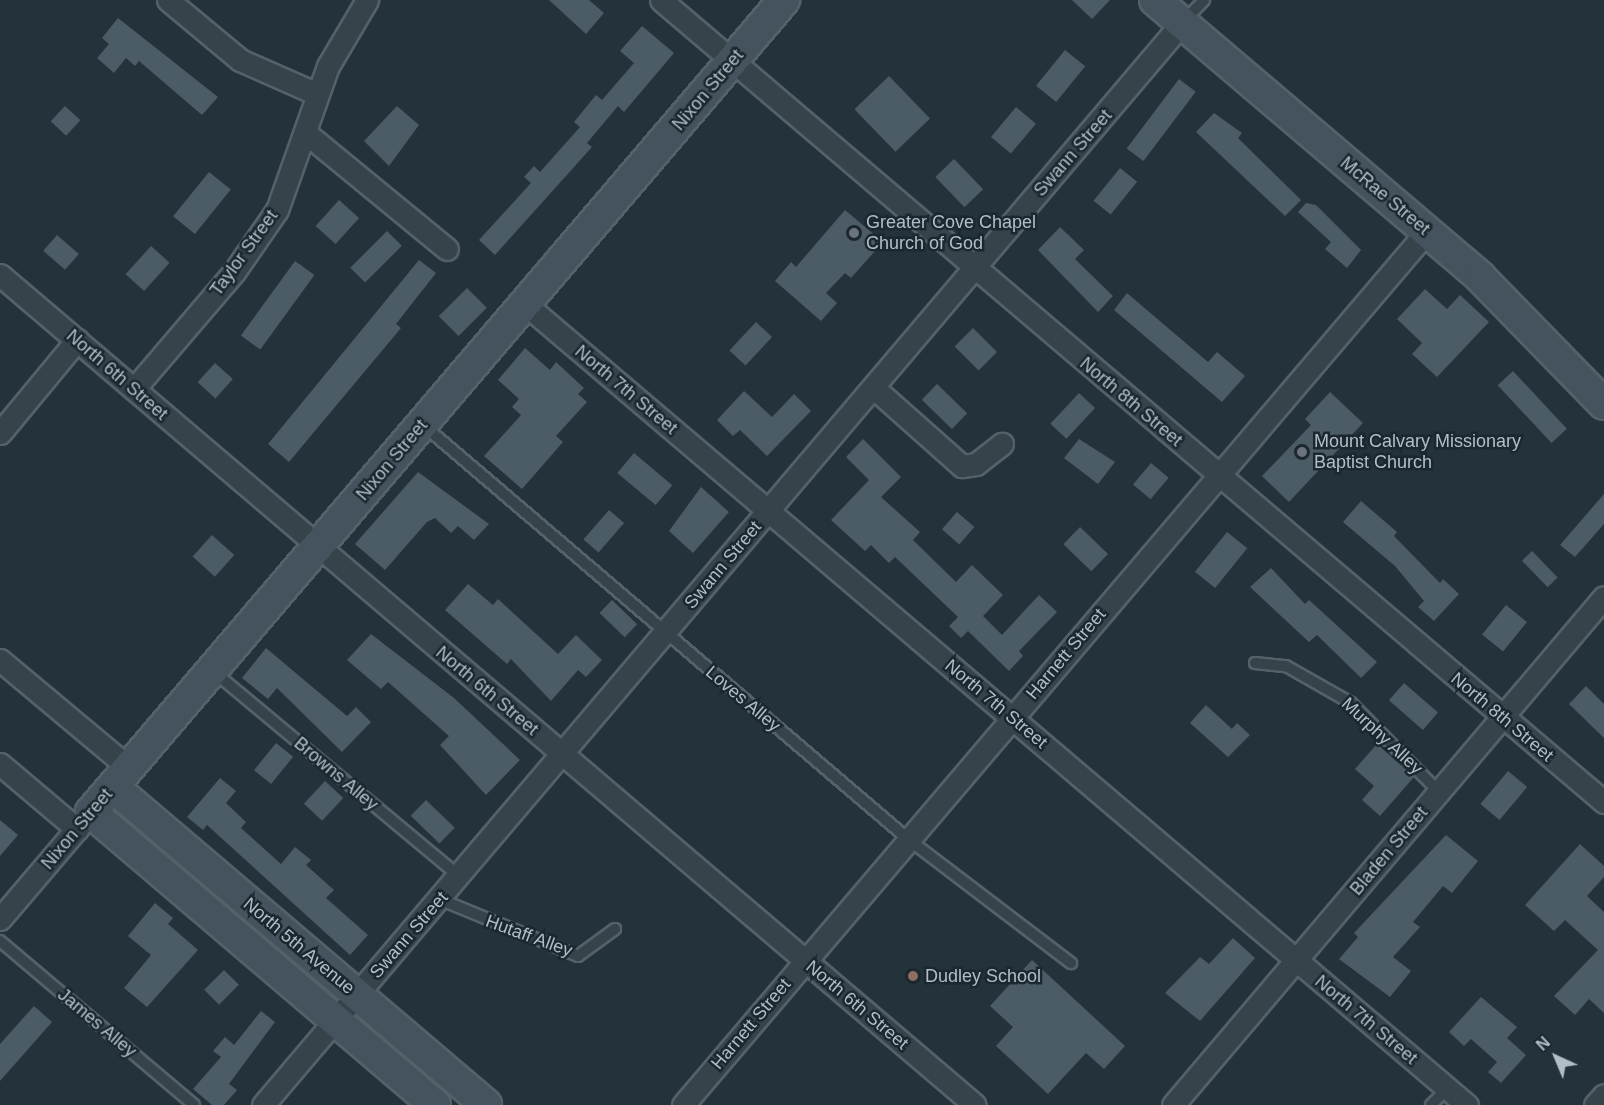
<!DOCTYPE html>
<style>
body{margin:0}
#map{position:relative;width:1604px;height:1105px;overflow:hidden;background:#23323b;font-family:Helvetica,sans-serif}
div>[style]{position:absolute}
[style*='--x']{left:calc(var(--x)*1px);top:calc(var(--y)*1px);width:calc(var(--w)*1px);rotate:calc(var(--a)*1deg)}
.building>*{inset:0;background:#4c5c67;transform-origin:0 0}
.roads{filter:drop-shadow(2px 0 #556169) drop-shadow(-2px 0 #556169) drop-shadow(0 2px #556169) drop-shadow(0 -2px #556169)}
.lane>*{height:10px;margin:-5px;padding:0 5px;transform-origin:5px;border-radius:5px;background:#36434b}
.street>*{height:21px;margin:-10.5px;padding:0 10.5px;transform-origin:10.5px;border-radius:10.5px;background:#36434b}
.secondary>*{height:30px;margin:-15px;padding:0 15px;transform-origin:15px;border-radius:15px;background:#44535e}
.dots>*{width:16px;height:16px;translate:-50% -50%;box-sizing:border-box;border:3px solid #1c2830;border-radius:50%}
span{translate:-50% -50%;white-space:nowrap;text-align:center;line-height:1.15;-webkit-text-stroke:5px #1c2830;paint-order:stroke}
.street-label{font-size:18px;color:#b2bec7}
.poi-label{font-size:18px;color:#b2bec7}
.left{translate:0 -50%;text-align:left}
.north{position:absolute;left:1526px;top:1027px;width:60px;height:60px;-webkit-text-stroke:4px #1c2830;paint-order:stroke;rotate:316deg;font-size:16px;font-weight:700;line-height:24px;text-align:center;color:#b2bec7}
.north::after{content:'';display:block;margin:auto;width:21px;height:27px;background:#b2bec7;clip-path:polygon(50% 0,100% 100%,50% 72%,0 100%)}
</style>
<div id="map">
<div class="building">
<div style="clip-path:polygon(549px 0,589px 0,604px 13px,586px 34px)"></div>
<div style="clip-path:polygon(1072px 0,1110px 0,1092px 19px)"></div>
<div style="clip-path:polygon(118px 18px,218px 97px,202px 115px,139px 61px,135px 66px,126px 58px,114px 73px,97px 58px,109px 44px,102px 38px)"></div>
<div style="clip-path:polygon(642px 26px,674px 53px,624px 112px,618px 106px,587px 143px,592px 147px,495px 255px,479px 240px,531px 183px,524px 177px,534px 166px,540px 172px,580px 127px,574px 122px,596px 95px,602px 100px,634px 63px,620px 51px)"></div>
<div style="left:1065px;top:50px;width:26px;height:46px;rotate:39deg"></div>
<div style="left:889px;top:76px;width:59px;height:48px;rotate:46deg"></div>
<div style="left:1179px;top:79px;width:21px;height:87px;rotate:37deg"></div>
<div style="left:65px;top:106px;width:21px;height:21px;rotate:43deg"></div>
<div style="clip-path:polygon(397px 106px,419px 125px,389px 166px,364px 141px)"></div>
<div style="left:1016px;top:107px;width:26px;height:39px;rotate:40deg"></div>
<div style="clip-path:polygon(1214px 113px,1242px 133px,1238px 138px,1301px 200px,1285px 216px,1196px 132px)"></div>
<div style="left:954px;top:159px;width:42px;height:26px;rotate:46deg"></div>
<div style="left:1120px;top:168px;width:22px;height:42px;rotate:39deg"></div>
<div style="left:209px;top:172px;width:28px;height:57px;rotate:39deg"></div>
<div style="left:339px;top:200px;width:27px;height:35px;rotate:42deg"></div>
<div style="clip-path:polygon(1306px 203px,1316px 205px,1361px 250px,1347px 268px,1325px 249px,1331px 242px,1298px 212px)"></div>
<div style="clip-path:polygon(845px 210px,883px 242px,851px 278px,845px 273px,826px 293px,837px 303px,821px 321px,775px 281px,791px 262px,796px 267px)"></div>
<div style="clip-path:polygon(1060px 227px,1084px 250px,1075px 259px,1113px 296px,1098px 312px,1038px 250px)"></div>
<div style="left:387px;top:231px;width:21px;height:52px;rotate:45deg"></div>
<div style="left:57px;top:235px;width:29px;height:21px;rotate:41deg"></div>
<div style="left:151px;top:246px;width:25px;height:38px;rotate:42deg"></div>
<div style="clip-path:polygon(419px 260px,436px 273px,396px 324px,401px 328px,289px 462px,268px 444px)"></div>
<div style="left:295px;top:261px;width:24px;height:92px;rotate:36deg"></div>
<div style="left:467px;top:288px;width:28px;height:40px;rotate:45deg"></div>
<div style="clip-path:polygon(1425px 289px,1447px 309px,1460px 295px,1489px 322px,1437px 377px,1412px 354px,1422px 343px,1397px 319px)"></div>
<div style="clip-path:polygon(1127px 293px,1208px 362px,1217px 352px,1245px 376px,1222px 402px,1114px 310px)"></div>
<div style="left:756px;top:322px;width:22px;height:39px;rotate:43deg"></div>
<div style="left:973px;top:328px;width:34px;height:26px;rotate:45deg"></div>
<div style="clip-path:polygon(525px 348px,550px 370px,556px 362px,584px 388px,578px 394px,587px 402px,556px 436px,563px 442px,522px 489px,484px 456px,521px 415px,512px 407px,519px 399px,498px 380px)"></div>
<div style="left:215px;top:363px;width:24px;height:26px;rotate:42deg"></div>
<div style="left:1513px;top:371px;width:79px;height:21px;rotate:47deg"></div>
<div style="left:937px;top:384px;width:42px;height:22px;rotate:44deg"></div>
<div style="clip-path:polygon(744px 391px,772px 417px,794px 394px,811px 411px,767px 456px,740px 430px,733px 436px,717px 420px)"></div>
<div style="clip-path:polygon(1330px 392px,1363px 423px,1289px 502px,1262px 476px,1311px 425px,1305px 419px)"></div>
<div style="left:1079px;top:393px;width:22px;height:42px;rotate:43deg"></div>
<div style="clip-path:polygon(863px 439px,901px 477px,881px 497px,920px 532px,913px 540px,956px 582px,972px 565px,1003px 595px,983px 616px,1002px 635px,1039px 595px,1057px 612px,1019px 651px,1023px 656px,1009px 671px,968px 631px,961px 638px,949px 626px,958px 617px,895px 557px,889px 563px,871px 545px,865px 551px,831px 520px,869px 480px,846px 457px)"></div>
<div style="clip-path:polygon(1079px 439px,1115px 462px,1098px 484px,1064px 458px)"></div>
<div style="left:634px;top:453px;width:50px;height:26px;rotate:40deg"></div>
<div style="left:1151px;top:463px;width:23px;height:28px;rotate:40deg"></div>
<div style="clip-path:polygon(418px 472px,489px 524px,474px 540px,458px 526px,451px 533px,435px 518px,427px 522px,385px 570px,355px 544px)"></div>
<div style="clip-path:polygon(701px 487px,729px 512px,693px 553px,669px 531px)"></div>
<div style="clip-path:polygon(1604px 494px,1604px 524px,1575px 557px,1560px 545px)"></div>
<div style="clip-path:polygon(1361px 501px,1397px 532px,1394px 536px,1440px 583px,1443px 579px,1459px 594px,1434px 621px,1418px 607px,1424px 601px,1395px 566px,1343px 522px)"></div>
<div style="left:609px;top:510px;width:20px;height:39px;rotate:41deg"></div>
<div style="left:957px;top:512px;width:23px;height:23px;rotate:41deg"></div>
<div style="left:1080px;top:527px;width:39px;height:24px;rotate:44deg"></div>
<div style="left:1227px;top:532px;width:26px;height:51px;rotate:39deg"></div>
<div style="left:212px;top:535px;width:30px;height:29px;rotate:42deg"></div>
<div style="left:1532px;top:551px;width:37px;height:14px;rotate:46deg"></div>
<div style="clip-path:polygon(1271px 568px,1305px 604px,1309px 600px,1377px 662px,1361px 678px,1317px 635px,1309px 642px,1250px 587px)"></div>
<div style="clip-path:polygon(468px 584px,493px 605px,498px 599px,558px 654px,576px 635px,602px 660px,586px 677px,578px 670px,551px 701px,511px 659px,507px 664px,445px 610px)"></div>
<div style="left:612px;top:600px;width:35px;height:18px;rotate:44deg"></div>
<div style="left:1506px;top:605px;width:27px;height:38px;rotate:39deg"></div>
<div style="clip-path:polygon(371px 634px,454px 698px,520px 760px,486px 795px,440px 745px,449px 736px,388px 682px,381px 689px,347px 660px)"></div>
<div style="clip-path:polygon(266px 648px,347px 716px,356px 707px,371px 722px,342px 752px,277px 688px,268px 699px,242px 678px)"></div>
<div style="left:1404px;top:683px;width:45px;height:23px;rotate:41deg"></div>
<div style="clip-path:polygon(1586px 686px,1604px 704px,1604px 738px,1569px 704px)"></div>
<div style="clip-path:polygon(1206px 705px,1232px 729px,1237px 723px,1250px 735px,1228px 757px,1190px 723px)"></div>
<div style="left:276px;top:743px;width:22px;height:35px;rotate:39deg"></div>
<div style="clip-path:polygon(1377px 744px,1414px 777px,1380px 816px,1362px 800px,1374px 786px,1355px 769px)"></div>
<div style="left:1508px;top:771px;width:25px;height:43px;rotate:40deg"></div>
<div style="clip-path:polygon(220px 778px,236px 791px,226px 803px,246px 822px,241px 828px,281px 864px,295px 847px,311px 860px,306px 865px,334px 890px,326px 898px,368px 935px,350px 955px,207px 825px,203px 830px,187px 817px)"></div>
<div style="left:325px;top:781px;width:25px;height:31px;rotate:43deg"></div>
<div style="left:426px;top:800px;width:40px;height:22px;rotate:44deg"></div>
<div style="clip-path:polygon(0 820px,18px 835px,0 856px)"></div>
<div style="clip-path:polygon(1446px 835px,1478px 861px,1452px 893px,1443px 886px,1413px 922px,1420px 927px,1393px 957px,1411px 971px,1390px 997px,1339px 959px,1358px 937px,1354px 933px)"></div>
<div style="clip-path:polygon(1580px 844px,1604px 866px,1604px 877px,1587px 896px,1604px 912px,1604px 1013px,1589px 999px,1575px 1015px,1554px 996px,1598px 950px,1565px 920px,1554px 931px,1525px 905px)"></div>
<div style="clip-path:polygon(155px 903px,173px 918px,168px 924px,198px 950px,147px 1007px,124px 988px,151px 955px,128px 936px)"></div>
<div style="clip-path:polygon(1233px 938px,1255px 958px,1200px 1021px,1165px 993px,1200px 957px,1209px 964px)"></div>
<div style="clip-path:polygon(1032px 960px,1125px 1046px,1104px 1069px,1086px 1053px,1048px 1094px,996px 1046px,1013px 1027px,990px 1006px)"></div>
<div style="left:224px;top:970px;width:21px;height:28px;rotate:45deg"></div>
<div style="clip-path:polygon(1481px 997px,1517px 1027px,1507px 1038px,1526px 1055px,1501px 1083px,1488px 1072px,1497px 1062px,1471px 1039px,1464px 1046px,1449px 1032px)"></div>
<div style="clip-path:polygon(34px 1006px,52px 1022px,0 1081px,0 1044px)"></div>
<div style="clip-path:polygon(261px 1011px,275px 1022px,229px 1084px,237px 1090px,224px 1105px,212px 1105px,193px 1089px,221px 1057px,213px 1051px,225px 1037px,234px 1045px)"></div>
</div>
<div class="roads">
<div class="lane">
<div style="--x:1184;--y:21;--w:29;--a:-46"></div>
<div style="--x:423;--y:425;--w:638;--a:40.48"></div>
<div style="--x:908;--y:839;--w:205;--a:37.3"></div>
<div style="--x:1255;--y:663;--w:31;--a:6"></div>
<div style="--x:1286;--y:666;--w:75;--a:29.6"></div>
<div style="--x:1351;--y:703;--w:125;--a:45.3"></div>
<div style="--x:213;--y:671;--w:320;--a:39.8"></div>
<div style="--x:439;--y:899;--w:150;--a:22.3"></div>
<div style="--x:578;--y:956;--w:46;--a:-36.1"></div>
<div style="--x:0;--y:941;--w:254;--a:40.2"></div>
<div style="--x:1431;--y:1105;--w:23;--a:-45"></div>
</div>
<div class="street">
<div style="--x:168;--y:0;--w:94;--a:39.8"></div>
<div style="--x:240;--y:60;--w:84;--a:23.8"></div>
<div style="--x:661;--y:0;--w:1238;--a:40.38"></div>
<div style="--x:307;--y:134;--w:181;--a:39.4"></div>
<div style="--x:0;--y:275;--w:1280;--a:40.41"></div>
<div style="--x:525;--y:304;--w:1237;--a:40.38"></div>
<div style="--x:874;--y:388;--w:118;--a:41.6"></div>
<div style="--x:962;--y:466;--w:14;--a:-8"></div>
<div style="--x:976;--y:464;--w:33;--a:-38"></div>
<div style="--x:134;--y:389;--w:154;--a:-49.5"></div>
<div style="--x:234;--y:272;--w:75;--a:-55.3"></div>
<div style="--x:277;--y:210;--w:153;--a:-70.5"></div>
<div style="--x:328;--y:66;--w:77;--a:-59.4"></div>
<div style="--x:0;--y:433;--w:121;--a:-50.4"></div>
<div style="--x:0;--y:660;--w:168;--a:39.9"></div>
<div style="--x:0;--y:764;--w:101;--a:40.2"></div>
<div style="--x:0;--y:919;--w:140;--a:-49.6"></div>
<div style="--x:263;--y:1105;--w:1420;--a:-49.66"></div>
<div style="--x:683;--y:1105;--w:1148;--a:-49.59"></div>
<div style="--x:1173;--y:1105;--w:666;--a:-49.69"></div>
<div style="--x:1595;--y:1105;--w:13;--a:-48"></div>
</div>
<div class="secondary">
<div style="--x:1155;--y:0;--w:427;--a:40.4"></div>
<div style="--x:1480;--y:277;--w:177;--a:45.7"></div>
<div style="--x:113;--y:787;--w:490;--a:40.4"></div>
<div style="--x:435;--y:1105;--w:452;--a:-139.6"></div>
<div style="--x:91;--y:812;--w:1068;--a:-49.52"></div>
</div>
</div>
<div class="dots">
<div style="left:854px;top:233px;background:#6b7280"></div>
<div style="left:1302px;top:452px;background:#6b7280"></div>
<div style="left:913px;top:976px;background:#8d6e63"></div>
</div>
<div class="street-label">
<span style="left:708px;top:90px;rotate:-50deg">Nixon Street</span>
<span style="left:1073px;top:153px;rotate:-49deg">Swann Street</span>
<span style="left:1385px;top:196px;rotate:40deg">McRae Street</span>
<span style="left:244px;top:253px;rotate:-54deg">Taylor Street</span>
<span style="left:117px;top:375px;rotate:41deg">North 6th Street</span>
<span style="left:626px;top:390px;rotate:40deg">North 7th Street</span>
<span style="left:1131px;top:402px;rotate:40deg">North 8th Street</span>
<span style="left:392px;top:460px;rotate:-50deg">Nixon Street</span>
<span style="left:723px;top:565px;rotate:-50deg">Swann Street</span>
<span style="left:1066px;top:654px;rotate:-50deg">Harnett Street</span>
<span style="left:487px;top:691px;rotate:40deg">North 6th Street</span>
<span style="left:743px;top:699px;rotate:40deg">Loves Alley</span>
<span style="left:996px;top:704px;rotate:40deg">North 7th Street</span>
<span style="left:1502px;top:717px;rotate:40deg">North 8th Street</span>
<span style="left:1382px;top:736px;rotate:43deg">Murphy Alley</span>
<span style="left:336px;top:774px;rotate:40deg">Browns Alley</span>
<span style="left:77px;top:829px;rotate:-50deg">Nixon Street</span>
<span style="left:1389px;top:851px;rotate:-50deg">Bladen Street</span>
<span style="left:409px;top:935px;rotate:-49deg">Swann Street</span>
<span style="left:529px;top:936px;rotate:20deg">Hutaff Alley</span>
<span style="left:299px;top:946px;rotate:40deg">North 5th Avenue</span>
<span style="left:857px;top:1005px;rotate:40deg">North 6th Street</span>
<span style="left:1366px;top:1020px;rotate:40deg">North 7th Street</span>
<span style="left:97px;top:1023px;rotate:40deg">James Alley</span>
<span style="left:751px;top:1024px;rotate:-50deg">Harnett Street</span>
</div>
<div class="poi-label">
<span class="left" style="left:866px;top:233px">Greater Cove Chapel<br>Church of God</span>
<span class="left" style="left:1314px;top:452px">Mount Calvary Missionary<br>Baptist Church</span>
<span class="left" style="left:925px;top:976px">Dudley School</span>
</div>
<div class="north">N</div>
</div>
